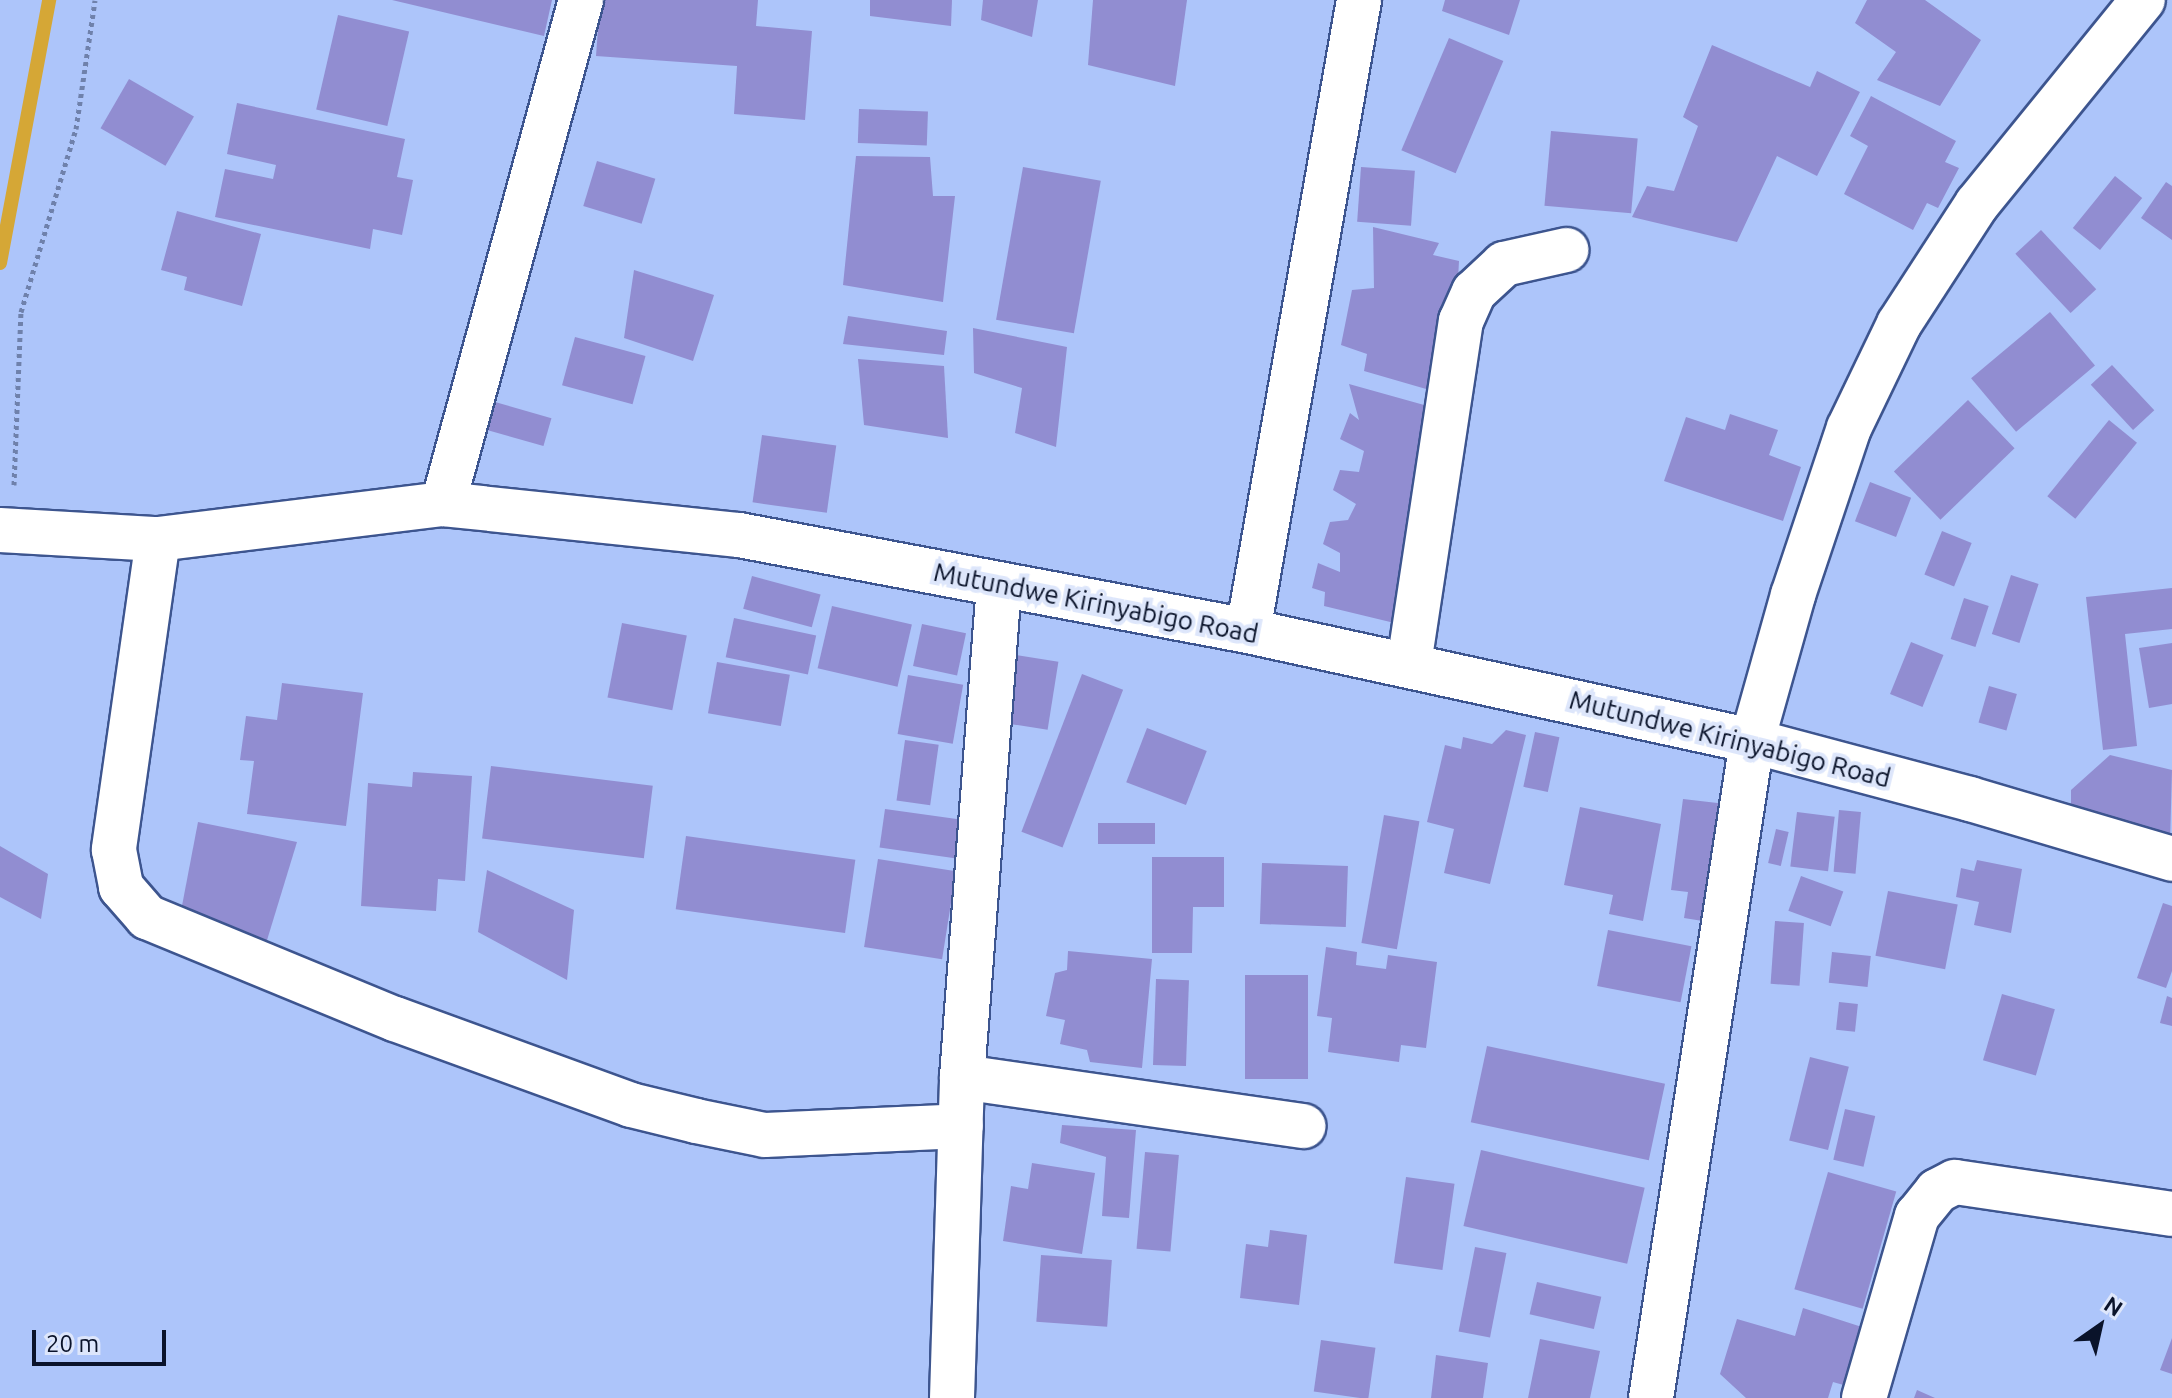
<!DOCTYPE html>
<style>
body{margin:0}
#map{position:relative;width:2172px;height:1398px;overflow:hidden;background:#adc5fa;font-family:Ubuntu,sans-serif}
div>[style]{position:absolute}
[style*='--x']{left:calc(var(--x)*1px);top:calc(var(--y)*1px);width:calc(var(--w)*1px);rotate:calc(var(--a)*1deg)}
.stream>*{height:14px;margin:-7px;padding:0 7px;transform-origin:7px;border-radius:7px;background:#d5a736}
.building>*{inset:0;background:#918dd1;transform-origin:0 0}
.path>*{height:5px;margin-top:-2.5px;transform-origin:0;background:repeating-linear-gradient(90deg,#6f81ab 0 4px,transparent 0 8px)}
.roads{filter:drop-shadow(2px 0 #3d558f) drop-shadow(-2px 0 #3d558f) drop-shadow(0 2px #3d558f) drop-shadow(0 -2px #3d558f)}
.minor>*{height:44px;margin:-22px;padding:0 22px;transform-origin:22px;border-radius:22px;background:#fff}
span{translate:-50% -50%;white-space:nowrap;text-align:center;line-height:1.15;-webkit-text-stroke:8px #dde6fb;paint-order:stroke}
.street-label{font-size:26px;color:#0a132a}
.north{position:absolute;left:2060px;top:1286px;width:80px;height:80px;-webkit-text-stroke:6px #dde6fb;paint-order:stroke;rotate:34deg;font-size:22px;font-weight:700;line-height:32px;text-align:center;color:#0a132a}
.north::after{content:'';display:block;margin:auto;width:28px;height:36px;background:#0a132a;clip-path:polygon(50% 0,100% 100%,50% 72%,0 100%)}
.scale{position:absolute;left:32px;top:1330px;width:134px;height:36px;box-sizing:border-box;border:4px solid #0a132a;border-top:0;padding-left:10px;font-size:24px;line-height:28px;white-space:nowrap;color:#0a132a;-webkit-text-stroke:6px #dde6fb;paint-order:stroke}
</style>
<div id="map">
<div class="stream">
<div style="--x:0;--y:263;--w:268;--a:-79.4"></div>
</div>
<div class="building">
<div style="clip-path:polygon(392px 0,552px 0,544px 36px)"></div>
<div style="clip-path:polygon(600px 0,758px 0,756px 26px,812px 31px,805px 120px,734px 114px,737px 66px,596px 56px)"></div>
<div style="clip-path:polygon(870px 0,952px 0,951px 26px,870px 16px)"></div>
<div style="clip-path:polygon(983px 0,1038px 0,1032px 37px,981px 20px)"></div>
<div style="clip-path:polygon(1093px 0,1187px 0,1175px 86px,1088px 65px)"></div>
<div style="clip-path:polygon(1445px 0,1520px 0,1509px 35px,1442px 11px)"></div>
<div style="clip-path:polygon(1867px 0,1925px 0,1981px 40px,1940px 106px,1877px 80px,1896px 52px,1855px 23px)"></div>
<div style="left:338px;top:15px;width:73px;height:97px;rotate:13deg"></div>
<div style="left:1449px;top:38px;width:59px;height:122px;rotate:23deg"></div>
<div style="clip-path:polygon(1712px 45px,1810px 87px,1817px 71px,1860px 92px,1817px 176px,1777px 156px,1737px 242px,1632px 217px,1647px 186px,1674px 191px,1698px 126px,1683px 117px)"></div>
<div style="left:129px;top:79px;width:75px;height:57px;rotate:30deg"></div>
<div style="clip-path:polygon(1871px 96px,1956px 141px,1945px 162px,1959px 168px,1938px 208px,1927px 203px,1913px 230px,1844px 194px,1868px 146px,1850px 136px)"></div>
<div style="clip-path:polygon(237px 103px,405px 139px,397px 177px,413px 180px,402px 235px,373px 229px,370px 249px,215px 217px,225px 169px,273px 179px,276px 165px,227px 154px)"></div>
<div style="left:859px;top:109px;width:69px;height:34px;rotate:2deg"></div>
<div style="left:1551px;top:131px;width:87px;height:75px;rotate:5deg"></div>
<div style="clip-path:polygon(856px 156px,930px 157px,933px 196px,955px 196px,943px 302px,843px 285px)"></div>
<div style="left:597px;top:161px;width:61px;height:47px;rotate:17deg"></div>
<div style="left:1023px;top:167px;width:79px;height:155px;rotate:10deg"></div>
<div style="left:1361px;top:167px;width:54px;height:55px;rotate:4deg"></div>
<div style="left:2115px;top:176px;width:35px;height:67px;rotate:39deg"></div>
<div style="clip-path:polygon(2166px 182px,2172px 186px,2172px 240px,2141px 218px)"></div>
<div style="clip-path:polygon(177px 211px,261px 234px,242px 306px,184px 290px,187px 277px,161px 270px)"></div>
<div style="clip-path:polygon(1373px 227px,1439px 243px,1433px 255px,1459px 261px,1456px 316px,1439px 311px,1433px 391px,1364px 371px,1367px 354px,1341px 345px,1352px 290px,1374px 288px)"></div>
<div style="left:2041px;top:230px;width:81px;height:35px;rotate:47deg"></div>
<div style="clip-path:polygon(634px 270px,714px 295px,693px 361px,624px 338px)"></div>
<div style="left:2050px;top:312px;width:70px;height:103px;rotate:50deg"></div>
<div style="clip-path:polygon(848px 316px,947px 331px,944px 355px,843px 344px)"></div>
<div style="clip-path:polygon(973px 328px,1067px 347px,1056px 447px,1015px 433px,1022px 388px,974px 373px)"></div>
<div style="left:575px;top:337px;width:73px;height:50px;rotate:15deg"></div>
<div style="clip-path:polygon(858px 359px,944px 366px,948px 438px,864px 425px)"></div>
<div style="left:2112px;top:365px;width:62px;height:29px;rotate:47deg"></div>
<div style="clip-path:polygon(1349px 384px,1442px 410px,1411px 627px,1324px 606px,1325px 592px,1312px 588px,1318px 563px,1340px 572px,1340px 553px,1323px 544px,1330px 522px,1348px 520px,1356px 504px,1333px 490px,1340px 470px,1359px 472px,1364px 451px,1340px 439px,1350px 413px,1359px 420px)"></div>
<div style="left:488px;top:400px;width:66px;height:29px;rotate:16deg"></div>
<div style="left:1968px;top:400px;width:67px;height:103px;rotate:46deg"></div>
<div style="clip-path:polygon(1730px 414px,1778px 430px,1769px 455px,1801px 467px,1783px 521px,1664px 481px,1686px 417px,1725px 430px)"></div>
<div style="left:2109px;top:420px;width:36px;height:98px;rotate:39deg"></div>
<div style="left:762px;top:435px;width:75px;height:68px;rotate:8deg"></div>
<div style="left:1870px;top:482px;width:44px;height:42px;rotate:21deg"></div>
<div style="left:1942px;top:531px;width:32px;height:47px;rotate:22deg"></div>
<div style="left:2011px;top:575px;width:29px;height:62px;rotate:18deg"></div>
<div style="left:752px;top:576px;width:71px;height:34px;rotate:15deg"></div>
<div style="clip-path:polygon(2172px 588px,2172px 629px,2125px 634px,2137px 746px,2103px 750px,2086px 597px)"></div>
<div style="left:1964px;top:598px;width:26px;height:43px;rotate:18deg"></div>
<div style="left:832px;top:606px;width:82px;height:64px;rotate:13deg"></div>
<div style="left:734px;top:618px;width:84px;height:40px;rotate:12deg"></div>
<div style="left:622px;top:623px;width:66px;height:76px;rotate:11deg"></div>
<div style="left:922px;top:624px;width:45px;height:43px;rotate:12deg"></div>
<div style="left:1911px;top:642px;width:35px;height:56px;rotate:22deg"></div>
<div style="clip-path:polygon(2172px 643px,2172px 704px,2149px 708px,2139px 648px)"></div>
<div style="left:1010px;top:654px;width:49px;height:69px;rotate:9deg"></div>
<div style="left:717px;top:662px;width:74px;height:52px;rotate:10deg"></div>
<div style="left:1082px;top:674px;width:44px;height:169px;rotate:21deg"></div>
<div style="left:908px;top:675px;width:56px;height:60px;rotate:10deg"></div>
<div style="clip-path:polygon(282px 683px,363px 693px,346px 826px,247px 814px,254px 761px,240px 760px,246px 716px,277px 720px)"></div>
<div style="left:1989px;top:686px;width:29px;height:38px;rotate:16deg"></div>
<div style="left:1147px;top:728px;width:64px;height:58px;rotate:21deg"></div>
<div style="clip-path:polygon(1506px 730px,1526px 735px,1490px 884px,1444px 873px,1454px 829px,1427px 822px,1445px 745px,1461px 749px,1463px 737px,1492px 744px)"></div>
<div style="left:1535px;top:732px;width:25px;height:56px;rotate:12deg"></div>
<div style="left:905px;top:740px;width:34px;height:61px;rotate:8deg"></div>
<div style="clip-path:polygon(2110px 755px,2172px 770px,2170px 843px,2071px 820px,2071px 790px)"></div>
<div style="left:491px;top:766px;width:163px;height:73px;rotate:7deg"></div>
<div style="clip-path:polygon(413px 772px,472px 776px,465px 881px,438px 879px,436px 911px,361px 906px,368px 783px,412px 787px)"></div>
<div style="clip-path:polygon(1683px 799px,1726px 804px,1709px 922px,1684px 918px,1688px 892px,1671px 890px)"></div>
<div style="clip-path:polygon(1580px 807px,1661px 824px,1643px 921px,1609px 914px,1613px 895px,1564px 885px)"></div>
<div style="left:885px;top:809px;width:76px;height:39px;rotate:8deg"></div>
<div style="left:1839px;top:810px;width:22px;height:62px;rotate:5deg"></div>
<div style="left:1797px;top:812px;width:38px;height:55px;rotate:7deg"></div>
<div style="left:1384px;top:815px;width:36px;height:130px;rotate:10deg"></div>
<div style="clip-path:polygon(198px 822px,297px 842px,264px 950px,181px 911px)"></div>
<div style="left:1098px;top:823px;width:57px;height:21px"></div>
<div style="left:1776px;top:829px;width:13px;height:35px;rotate:13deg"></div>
<div style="left:686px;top:836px;width:171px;height:74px;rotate:8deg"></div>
<div style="clip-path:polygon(0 846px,48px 874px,41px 919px,0 897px)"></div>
<div style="clip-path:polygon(1152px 857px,1224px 857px,1224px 907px,1193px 907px,1192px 953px,1152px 953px)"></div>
<div style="left:878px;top:859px;width:79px;height:89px;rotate:9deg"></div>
<div style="clip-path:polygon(1977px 860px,2022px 869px,2011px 933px,1974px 925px,1979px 902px,1956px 897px,1961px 868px,1974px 871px)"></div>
<div style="left:1262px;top:863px;width:86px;height:61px;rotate:2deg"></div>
<div style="clip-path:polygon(487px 870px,574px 910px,567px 980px,478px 932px)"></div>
<div style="left:1801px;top:876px;width:45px;height:37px;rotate:20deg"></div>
<div style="left:1888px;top:891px;width:71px;height:66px;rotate:11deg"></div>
<div style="clip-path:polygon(2163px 903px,2172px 906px,2172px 971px,2166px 988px,2137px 978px)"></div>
<div style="left:1775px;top:921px;width:29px;height:63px;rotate:4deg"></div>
<div style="left:1608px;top:930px;width:85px;height:57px;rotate:11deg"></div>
<div style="clip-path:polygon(1326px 947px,1357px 952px,1356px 965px,1386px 969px,1388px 955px,1437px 962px,1426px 1048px,1401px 1045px,1399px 1062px,1328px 1052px,1332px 1018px,1317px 1016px)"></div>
<div style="clip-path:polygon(1068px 951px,1152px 959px,1142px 1068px,1090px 1062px,1087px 1050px,1060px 1044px,1065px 1020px,1046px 1016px,1055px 973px,1067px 970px)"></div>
<div style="left:1832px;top:952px;width:39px;height:31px;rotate:6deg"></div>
<div style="left:1245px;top:975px;width:63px;height:104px"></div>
<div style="left:1156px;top:979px;width:33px;height:86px;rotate:2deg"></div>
<div style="left:2002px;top:994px;width:55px;height:69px;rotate:16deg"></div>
<div style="clip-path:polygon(2167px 996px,2172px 998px,2172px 1026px,2160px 1023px)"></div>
<div style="left:1839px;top:1002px;width:19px;height:28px;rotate:6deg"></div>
<div style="left:1487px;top:1046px;width:182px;height:78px;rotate:12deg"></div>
<div style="left:1810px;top:1057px;width:40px;height:86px;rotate:14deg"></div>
<div style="left:1845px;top:1109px;width:31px;height:52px;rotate:13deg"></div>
<div style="clip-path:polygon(1062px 1125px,1136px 1130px,1129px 1218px,1102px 1216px,1106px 1157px,1060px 1143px)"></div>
<div style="left:1481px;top:1150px;width:168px;height:78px;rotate:13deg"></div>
<div style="left:1145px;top:1152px;width:34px;height:97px;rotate:5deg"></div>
<div style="clip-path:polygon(1032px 1163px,1095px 1173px,1082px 1254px,1003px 1241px,1011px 1186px,1028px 1189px)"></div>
<div style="left:1828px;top:1172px;width:71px;height:122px;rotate:16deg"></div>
<div style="left:1406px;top:1177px;width:49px;height:87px;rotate:8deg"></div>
<div style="clip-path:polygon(1270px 1230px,1307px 1235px,1299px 1305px,1240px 1298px,1246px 1244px,1268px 1247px)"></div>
<div style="left:1475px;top:1247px;width:32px;height:86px;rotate:11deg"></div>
<div style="left:1041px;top:1255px;width:71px;height:67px;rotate:4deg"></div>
<div style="left:1537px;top:1282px;width:66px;height:33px;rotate:13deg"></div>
<div style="clip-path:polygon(1803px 1308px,1865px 1328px,1847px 1386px,1833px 1382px,1828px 1398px,1746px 1398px,1720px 1374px,1737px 1319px,1795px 1336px)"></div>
<div style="clip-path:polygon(2172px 1338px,2172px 1374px,2160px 1370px)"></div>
<div style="clip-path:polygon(1540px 1339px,1600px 1351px,1590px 1398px,1528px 1398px)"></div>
<div style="left:1321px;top:1340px;width:55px;height:52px;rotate:8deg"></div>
<div style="clip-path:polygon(1436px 1355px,1488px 1363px,1483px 1398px,1431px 1398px)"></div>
<div style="clip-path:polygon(1917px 1390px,1935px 1398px,1914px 1398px)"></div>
</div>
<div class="path">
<div style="--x:14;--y:485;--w:173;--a:-87.7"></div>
<div style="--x:21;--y:312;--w:191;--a:-73.3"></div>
<div style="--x:76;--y:129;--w:130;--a:-81.6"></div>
</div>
<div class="roads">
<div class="minor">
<div style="--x:443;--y:504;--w:523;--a:-74.69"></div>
<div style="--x:0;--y:530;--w:158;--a:3.3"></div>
<div style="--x:158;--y:539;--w:287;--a:-7"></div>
<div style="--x:443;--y:504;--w:298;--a:6"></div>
<div style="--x:739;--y:535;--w:518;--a:10.68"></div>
<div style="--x:1248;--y:631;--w:516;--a:12.31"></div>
<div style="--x:1752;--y:741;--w:226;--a:14.9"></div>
<div style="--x:1970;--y:799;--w:211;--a:16.5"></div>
<div style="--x:158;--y:539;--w:314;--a:98.1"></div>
<div style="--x:114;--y:850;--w:38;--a:79"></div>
<div style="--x:121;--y:887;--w:40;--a:49"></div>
<div style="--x:147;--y:917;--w:268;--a:22.4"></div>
<div style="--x:395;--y:1019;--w:251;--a:20"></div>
<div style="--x:631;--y:1105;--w:67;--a:13.8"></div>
<div style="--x:696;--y:1121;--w:70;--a:11.5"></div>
<div style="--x:765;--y:1135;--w:196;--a:-2.6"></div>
<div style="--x:1248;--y:631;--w:641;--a:-80.02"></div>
<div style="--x:1409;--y:664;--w:347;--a:-81.4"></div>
<div style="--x:1461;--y:321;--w:32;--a:-66"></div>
<div style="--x:1474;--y:292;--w:41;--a:-43"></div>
<div style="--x:1504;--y:264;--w:64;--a:-12.7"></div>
<div style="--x:962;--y:1077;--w:345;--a:8.2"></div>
<div style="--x:952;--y:1398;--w:321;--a:-88.2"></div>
<div style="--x:962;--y:1077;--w:493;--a:-85.7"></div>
<div style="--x:1651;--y:1398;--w:665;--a:-81.26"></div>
<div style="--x:1752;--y:741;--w:152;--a:-74.3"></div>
<div style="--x:1793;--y:595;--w:176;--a:-71.5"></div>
<div style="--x:1849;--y:428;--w:115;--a:-64.3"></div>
<div style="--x:1899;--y:324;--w:143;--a:-57"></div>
<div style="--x:1977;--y:204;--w:263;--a:-50.9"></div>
<div style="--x:1864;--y:1398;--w:190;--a:-73.8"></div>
<div style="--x:1917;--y:1216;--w:32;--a:-51"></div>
<div style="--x:1937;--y:1191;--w:20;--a:-27"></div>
<div style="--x:1955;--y:1182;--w:219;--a:8.4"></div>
</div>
</div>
<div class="street-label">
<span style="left:1096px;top:603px;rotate:11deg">Mutundwe Kirinyabigo Road</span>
<span style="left:1730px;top:739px;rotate:14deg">Mutundwe Kirinyabigo Road</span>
</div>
<div class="north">N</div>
<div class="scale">20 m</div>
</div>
